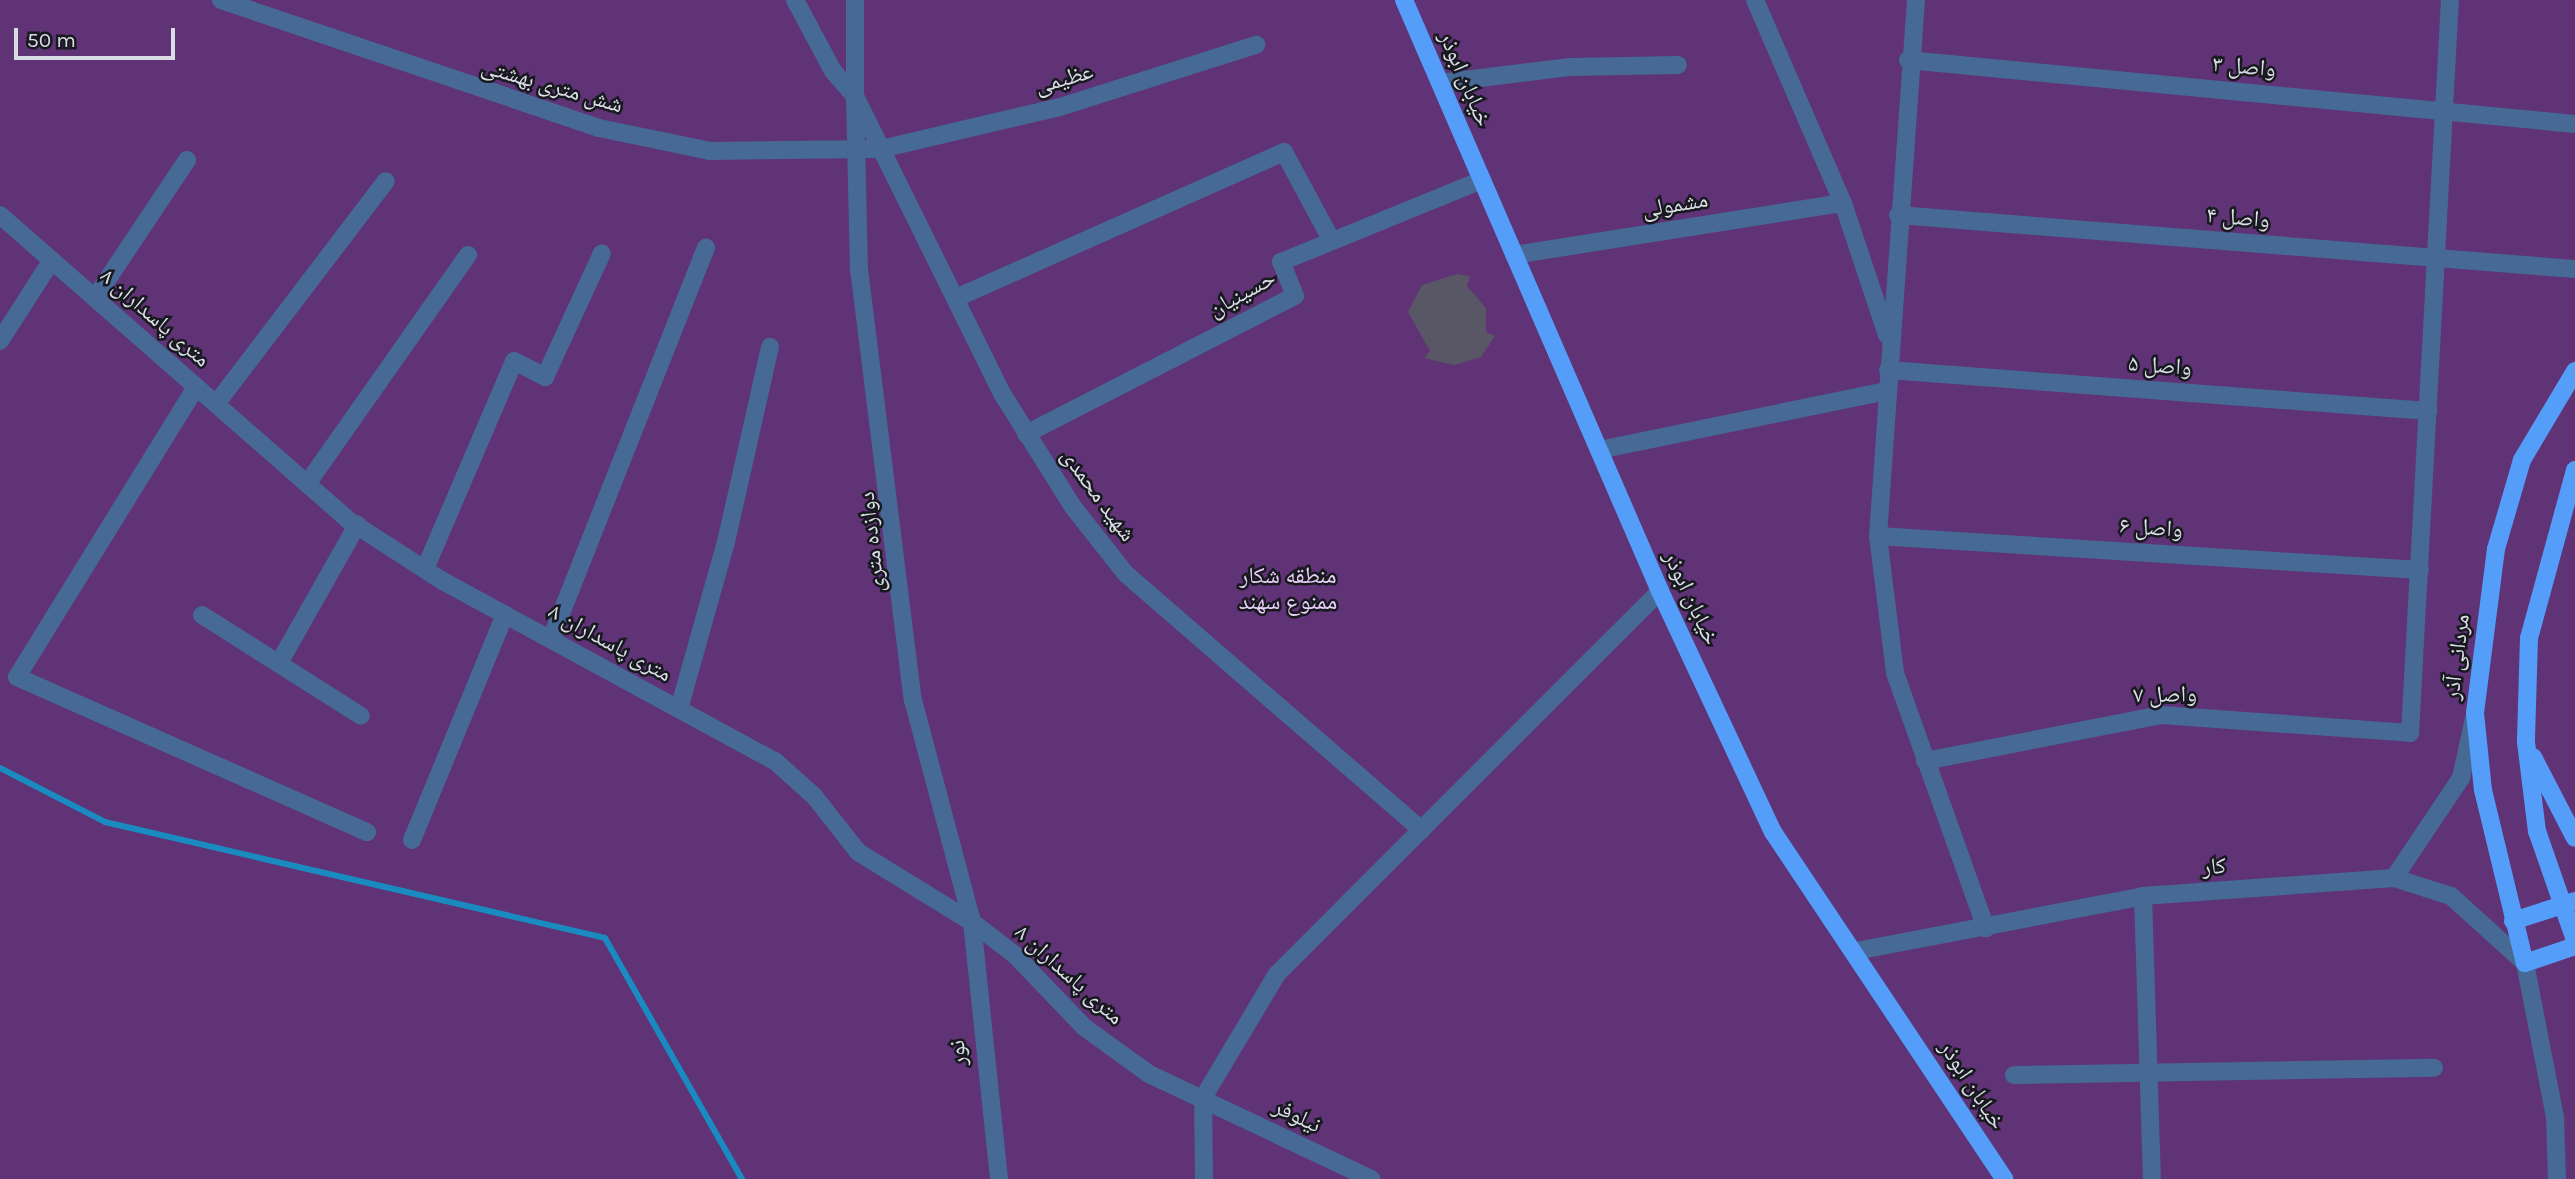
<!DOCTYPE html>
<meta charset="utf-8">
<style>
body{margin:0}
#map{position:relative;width:2575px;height:1179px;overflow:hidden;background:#2d313f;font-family:Karla,"Noto Naskh Arabic",sans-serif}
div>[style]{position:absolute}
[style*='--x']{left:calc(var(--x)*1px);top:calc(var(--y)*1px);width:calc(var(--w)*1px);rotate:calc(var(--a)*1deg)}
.green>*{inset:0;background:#5f3376;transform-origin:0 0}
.stream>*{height:6px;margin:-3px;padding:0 3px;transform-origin:3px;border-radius:3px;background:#1a8bc0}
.building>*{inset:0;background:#595666}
.minor>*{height:18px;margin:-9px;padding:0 9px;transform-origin:9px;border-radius:9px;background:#466996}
.major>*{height:18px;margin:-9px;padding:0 9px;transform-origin:9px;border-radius:9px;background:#549efa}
span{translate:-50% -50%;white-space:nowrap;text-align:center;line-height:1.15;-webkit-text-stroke:5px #17191f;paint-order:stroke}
.street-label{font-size:23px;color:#dadde6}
.park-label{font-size:23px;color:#e8cff8}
.scale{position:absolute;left:14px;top:28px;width:161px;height:32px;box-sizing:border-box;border:4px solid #dadde6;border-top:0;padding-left:9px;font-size:21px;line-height:24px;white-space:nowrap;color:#dadde6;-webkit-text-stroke:5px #17191f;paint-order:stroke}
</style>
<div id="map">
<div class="green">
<div style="left:0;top:0;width:2575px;height:1179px"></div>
</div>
<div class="stream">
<div style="--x:0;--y:768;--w:118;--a:27.2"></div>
<div style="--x:105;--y:822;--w:513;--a:13.06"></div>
<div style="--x:605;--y:938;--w:277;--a:60.4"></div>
</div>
<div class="building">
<div style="clip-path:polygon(1457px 274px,1470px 276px,1467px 286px,1486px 308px,1486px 332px,1495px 336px,1481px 357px,1454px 365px,1424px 358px,1430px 351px,1408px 312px,1422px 285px)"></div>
</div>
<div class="minor">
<div style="--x:221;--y:0;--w:399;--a:18.7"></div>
<div style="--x:599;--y:128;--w:113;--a:11.7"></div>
<div style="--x:710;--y:151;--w:171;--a:-0.7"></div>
<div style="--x:881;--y:149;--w:184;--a:-13.2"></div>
<div style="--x:1060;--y:107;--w:206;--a:-17.6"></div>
<div style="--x:795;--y:0;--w:81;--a:61.8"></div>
<div style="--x:833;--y:71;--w:33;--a:49"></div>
<div style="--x:855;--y:96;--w:173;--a:88.7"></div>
<div style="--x:859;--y:269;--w:434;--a:82.9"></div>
<div style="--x:913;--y:700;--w:230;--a:75.1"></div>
<div style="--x:972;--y:922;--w:258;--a:84"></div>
<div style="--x:855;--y:0;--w:96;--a:90"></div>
<div style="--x:855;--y:96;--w:334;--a:63.7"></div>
<div style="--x:1003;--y:395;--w:132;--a:58"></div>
<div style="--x:1073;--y:507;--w:85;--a:51.7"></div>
<div style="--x:1126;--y:574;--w:391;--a:40.9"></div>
<div style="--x:1755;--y:0;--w:221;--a:66.6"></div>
<div style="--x:1843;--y:203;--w:139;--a:71.6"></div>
<div style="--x:1916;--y:0;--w:537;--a:94.06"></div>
<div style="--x:1878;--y:536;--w:138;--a:82.9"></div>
<div style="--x:1895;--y:673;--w:271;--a:70.4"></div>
<div style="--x:1908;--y:60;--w:670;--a:5.48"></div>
<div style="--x:1440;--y:83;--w:132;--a:-7"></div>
<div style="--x:1571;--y:67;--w:107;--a:-1.1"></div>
<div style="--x:0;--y:215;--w:463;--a:41.2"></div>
<div style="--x:348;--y:520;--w:111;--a:32.8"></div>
<div style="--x:441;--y:580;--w:380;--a:28.5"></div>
<div style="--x:775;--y:761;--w:52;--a:41.9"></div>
<div style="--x:814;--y:796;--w:71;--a:51.8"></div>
<div style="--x:858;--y:852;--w:134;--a:31.6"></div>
<div style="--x:972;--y:922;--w:54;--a:37.5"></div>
<div style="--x:1015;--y:955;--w:100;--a:46.2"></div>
<div style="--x:1084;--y:1027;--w:80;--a:35.9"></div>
<div style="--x:1149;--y:1074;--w:246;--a:25.3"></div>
<div style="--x:1898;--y:215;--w:679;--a:4.56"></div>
<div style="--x:1514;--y:255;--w:333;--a:-9"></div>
<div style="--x:95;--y:298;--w:166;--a:-56.3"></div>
<div style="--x:956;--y:298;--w:359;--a:-24"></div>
<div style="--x:1284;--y:152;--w:101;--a:61.7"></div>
<div style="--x:0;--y:341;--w:96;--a:-57.3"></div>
<div style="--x:1888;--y:370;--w:542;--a:4.34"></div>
<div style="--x:196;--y:387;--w:341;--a:121.7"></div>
<div style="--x:17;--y:677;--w:383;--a:23.9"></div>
<div style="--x:216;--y:404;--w:280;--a:-52.7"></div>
<div style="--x:1026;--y:434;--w:302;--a:-27.2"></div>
<div style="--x:1295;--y:296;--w:37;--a:-112"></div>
<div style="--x:1281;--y:262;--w:217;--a:-22.2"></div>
<div style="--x:1599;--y:450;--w:294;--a:-11.6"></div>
<div style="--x:307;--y:484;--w:280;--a:-54.9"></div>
<div style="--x:1878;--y:536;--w:543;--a:3.59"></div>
<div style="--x:425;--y:569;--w:226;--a:-66.8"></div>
<div style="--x:514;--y:361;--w:35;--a:27"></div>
<div style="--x:545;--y:377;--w:136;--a:-65.3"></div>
<div style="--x:202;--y:615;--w:188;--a:32.4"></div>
<div style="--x:551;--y:639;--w:421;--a:-68.4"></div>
<div style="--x:279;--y:663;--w:159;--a:-60.5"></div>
<div style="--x:679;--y:709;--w:173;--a:-74.3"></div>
<div style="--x:726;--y:542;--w:200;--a:-77.3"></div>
<div style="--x:1925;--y:761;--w:240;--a:-11"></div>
<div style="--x:2161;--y:715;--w:250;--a:4.1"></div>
<div style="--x:2410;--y:733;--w:734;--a:-86.88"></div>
<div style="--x:412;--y:840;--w:244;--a:-67.6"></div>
<div style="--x:2394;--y:878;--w:120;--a:-56.2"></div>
<div style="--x:2461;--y:778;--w:61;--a:-77.8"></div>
<div style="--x:2143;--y:896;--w:283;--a:88.2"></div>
<div style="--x:1856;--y:951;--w:292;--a:-10.8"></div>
<div style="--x:2143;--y:896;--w:252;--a:-4.1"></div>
<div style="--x:2394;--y:878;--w:60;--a:17.5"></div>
<div style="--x:2451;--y:896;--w:100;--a:42.2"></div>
<div style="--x:2525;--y:963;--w:157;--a:79"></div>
<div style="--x:2555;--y:1117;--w:62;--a:88.2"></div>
<div style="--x:2014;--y:1075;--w:420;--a:-1"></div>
<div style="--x:1204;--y:1179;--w:81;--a:-90.7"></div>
<div style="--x:1203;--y:1098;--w:144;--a:-59.2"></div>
<div style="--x:1277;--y:974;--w:542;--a:-45"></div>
</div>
<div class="major">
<div style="--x:1404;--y:0;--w:644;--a:66.58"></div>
<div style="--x:1660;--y:591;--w:266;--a:64.9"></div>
<div style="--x:1773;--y:832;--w:417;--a:56.3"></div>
<div style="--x:2575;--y:371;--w:104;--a:120.8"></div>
<div style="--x:2522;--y:460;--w:93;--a:106.3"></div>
<div style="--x:2496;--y:549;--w:165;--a:97.3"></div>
<div style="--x:2475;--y:713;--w:77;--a:84.1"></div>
<div style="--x:2483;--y:790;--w:178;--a:76.4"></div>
<div style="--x:2525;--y:963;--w:53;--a:-18.8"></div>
<div style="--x:2575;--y:470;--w:174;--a:105.3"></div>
<div style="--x:2529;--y:638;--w:104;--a:91.7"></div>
<div style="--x:2526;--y:742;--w:90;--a:83"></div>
<div style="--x:2537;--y:831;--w:115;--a:70.8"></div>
<div style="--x:2533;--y:757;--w:91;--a:62.6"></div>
<div style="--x:2513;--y:921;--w:65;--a:-17.9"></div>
</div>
<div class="street-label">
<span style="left:2244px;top:67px;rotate:5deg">واصل ۳</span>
<span style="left:1064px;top:79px;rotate:-16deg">عظیمی</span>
<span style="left:1465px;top:79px;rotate:67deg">خیابان ابوذر</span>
<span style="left:552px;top:86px;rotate:16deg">شش متری بهشتی</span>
<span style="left:1675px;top:205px;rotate:-9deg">مشمولی</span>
<span style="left:2238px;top:218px;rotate:5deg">واصل ۴</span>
<span style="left:1242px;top:294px;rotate:-29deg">حسینیان</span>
<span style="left:155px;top:318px;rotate:41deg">۸ متری پاسداران</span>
<span style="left:2160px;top:366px;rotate:4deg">واصل ۵</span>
<span style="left:1098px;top:495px;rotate:54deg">شهید محمدی</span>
<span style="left:2151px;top:528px;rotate:4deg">واصل ۶</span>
<span style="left:872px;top:542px;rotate:-96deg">دوازده متری</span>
<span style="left:1691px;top:598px;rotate:65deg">خیابان ابوذر</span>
<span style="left:610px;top:643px;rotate:29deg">۸ متری پاسداران</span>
<span style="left:2457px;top:657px;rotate:-83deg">مردانی آذر</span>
<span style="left:2165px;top:695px;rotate:-1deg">واصل ۷</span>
<span style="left:2214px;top:867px;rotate:-4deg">کار</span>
<span style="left:1069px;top:975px;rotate:42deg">۸ متری پاسداران</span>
<span style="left:958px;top:1053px;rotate:-95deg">نور</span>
<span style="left:1972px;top:1085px;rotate:57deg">خیابان ابوذر</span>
<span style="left:1297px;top:1116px;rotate:26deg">نیلوفر</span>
</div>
<div class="park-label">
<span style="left:1288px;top:589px">منطقه شکار<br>ممنوع سهند</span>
</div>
<div class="scale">50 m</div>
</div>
